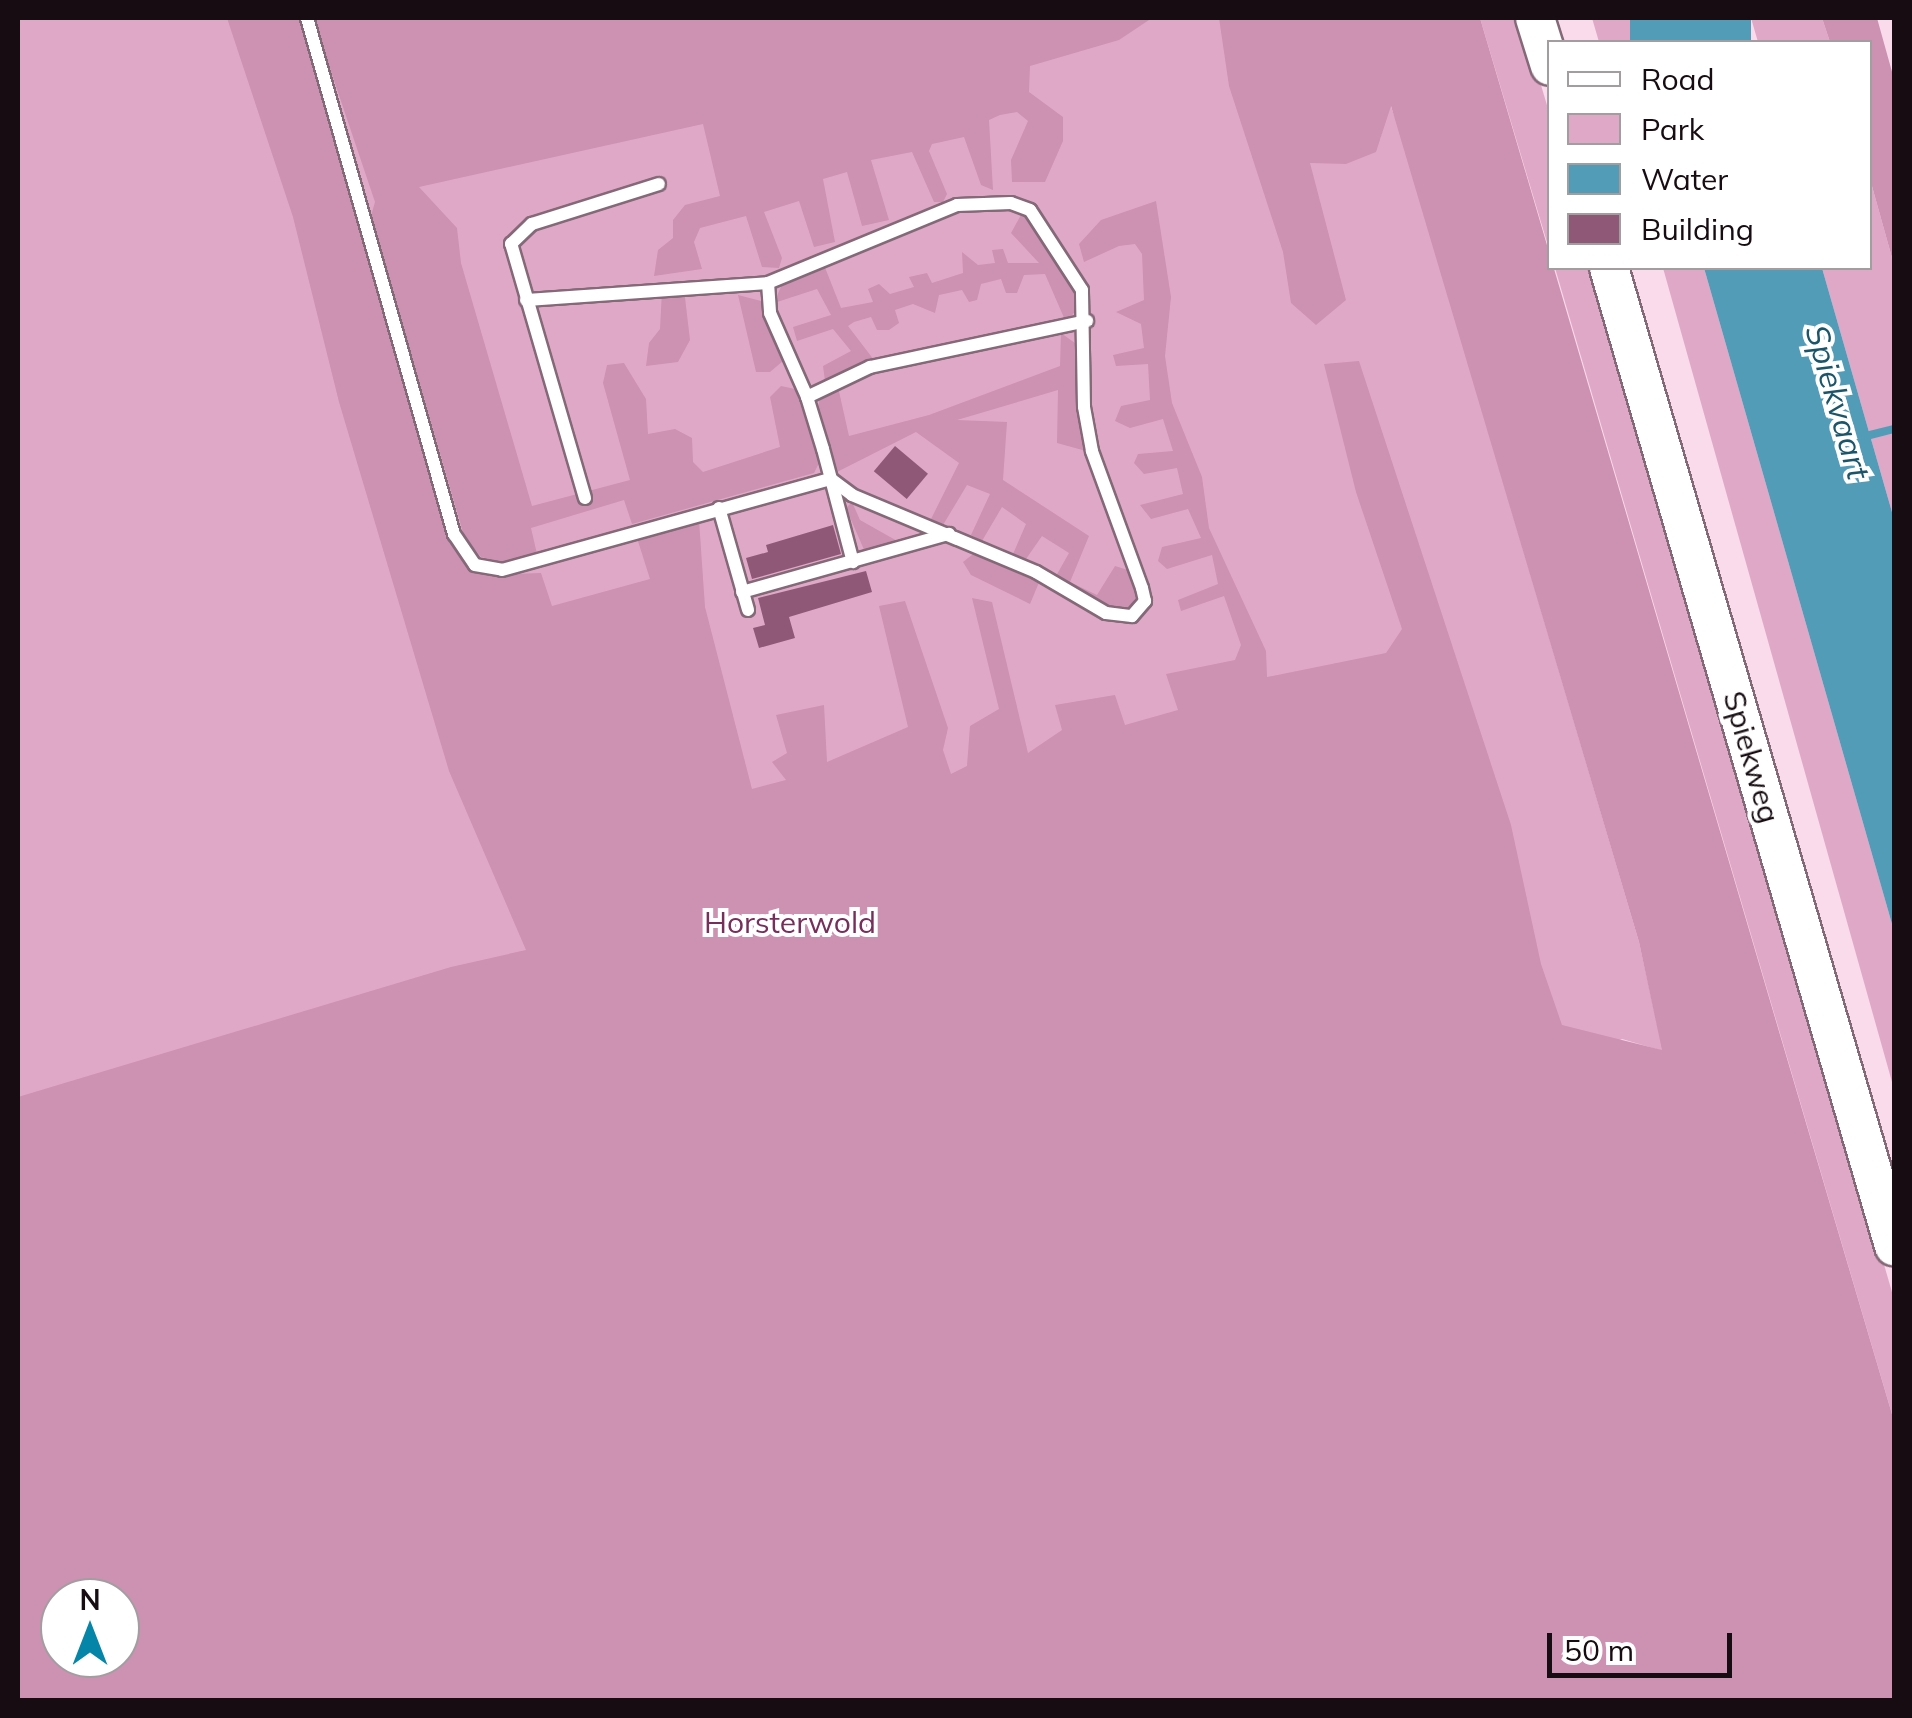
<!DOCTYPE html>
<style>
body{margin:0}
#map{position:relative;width:1912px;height:1718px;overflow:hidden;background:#fadbeb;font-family:Mulish,sans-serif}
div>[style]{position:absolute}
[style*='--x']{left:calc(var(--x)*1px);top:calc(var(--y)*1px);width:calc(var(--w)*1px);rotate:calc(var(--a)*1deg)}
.green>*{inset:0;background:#e0a8c7}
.forest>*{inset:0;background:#cd91b2}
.water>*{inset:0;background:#539cb8;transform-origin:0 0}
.stream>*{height:8px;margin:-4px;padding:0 4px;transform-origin:4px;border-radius:4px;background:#539cb8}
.building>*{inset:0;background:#8f5877;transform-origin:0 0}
.roads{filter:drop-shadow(2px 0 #846977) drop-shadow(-2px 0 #846977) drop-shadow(0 2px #846977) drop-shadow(0 -2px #846977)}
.service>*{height:12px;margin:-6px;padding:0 6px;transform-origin:6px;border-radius:6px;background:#fff}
.secondary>*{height:38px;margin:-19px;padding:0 19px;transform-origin:19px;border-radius:19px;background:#fff}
span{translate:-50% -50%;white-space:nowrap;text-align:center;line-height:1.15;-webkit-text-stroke:8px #fff;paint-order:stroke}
.street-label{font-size:30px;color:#160c11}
.park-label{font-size:30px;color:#762f5b}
.water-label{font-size:32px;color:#1a5569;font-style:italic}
.frame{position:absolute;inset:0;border:20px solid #160c11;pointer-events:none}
.legend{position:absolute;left:1547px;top:40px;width:325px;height:230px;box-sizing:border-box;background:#fff;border:2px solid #a29ea0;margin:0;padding:12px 18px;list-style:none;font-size:30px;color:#160c11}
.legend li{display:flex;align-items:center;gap:20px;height:50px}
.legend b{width:50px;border:2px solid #a29ea0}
.north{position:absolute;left:40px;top:1578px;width:100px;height:100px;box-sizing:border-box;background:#fff;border:2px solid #a29ea0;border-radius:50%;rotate:0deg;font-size:28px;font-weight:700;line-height:40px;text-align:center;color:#160c11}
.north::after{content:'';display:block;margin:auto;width:35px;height:45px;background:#0586a9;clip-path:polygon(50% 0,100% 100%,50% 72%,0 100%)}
.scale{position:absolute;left:1547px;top:1633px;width:185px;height:45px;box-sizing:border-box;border:5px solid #160c11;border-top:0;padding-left:12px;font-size:30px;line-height:35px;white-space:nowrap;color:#160c11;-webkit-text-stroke:8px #fff;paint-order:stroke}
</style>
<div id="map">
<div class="green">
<div style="clip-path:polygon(evenodd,18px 18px,1345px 18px,1380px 139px,1390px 104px,1398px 126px,1639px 942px,1663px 1051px,1622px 1039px,18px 1700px,18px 18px,60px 1598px,120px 1598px,120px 1658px,60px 1658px,60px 1598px)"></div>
<div style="clip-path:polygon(1480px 18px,1521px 18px,1549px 112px,1549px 249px)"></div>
<div style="clip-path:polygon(1592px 18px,1630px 18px,1637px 42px,1599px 42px)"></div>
<div style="clip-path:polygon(1751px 18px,1822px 18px,1830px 42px,1758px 42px)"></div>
<div style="clip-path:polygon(1870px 179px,1894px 265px,1894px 519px,1822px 268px,1870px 268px)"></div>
<div style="clip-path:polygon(1555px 268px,1595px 268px,1894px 1299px,1894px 1421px)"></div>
<div style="clip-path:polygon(1663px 268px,1704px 268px,1894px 931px,1894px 1089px)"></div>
</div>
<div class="forest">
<div style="clip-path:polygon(evenodd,227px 18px,302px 18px,461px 559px,492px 575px,541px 573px,552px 606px,650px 579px,637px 538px,699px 520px,705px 607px,752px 789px,786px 780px,772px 762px,787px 753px,776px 715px,824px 705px,827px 762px,908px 727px,879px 606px,905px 601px,948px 728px,943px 750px,951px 774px,967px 766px,970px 726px,999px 709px,972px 598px,992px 602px,1028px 753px,1062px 730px,1055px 705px,1115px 695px,1125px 725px,1178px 710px,1166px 674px,1235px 660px,1241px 645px,1224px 596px,1181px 611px,1178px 600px,1218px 584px,1212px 555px,1167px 569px,1158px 561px,1162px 547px,1201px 538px,1188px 509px,1151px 519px,1140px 505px,1183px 494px,1177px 468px,1144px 474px,1134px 463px,1138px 454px,1173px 451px,1163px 419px,1130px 428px,1115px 421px,1121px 406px,1150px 400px,1148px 364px,1116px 366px,1113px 355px,1144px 348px,1141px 324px,1116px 312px,1144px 300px,1142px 254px,1135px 244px,1119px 246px,1084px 262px,1079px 244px,1101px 220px,1156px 201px,1171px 297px,1165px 356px,1172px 403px,1202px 477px,1209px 528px,1266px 651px,1267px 677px,1386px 653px,1402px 629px,1356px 492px,1324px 364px,1359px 361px,1511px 825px,1541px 964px,1562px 1025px,1662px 1050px,1639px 942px,1391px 106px,1376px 152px,1346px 164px,1310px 163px,1346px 300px,1316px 325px,1291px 303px,1283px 252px,1229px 86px,1219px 18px,1480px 18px,1894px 1421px,1894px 1700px,18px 1700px,18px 1097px,451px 967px,526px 950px,449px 771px,339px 402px,293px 217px,227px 18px,60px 1598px,120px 1598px,120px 1658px,60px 1658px,60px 1598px)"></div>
<div style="clip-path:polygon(313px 18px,1152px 18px,1119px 40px,1030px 66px,1029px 92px,1063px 117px,1063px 141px,1045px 182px,1012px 182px,1011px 160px,1028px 121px,1017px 112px,1000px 115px,989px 120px,993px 190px,981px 185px,964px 137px,932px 144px,929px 151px,947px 194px,943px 202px,934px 202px,912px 152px,871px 160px,889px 220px,862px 226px,847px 172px,823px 179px,835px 242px,814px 247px,799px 201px,764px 212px,782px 258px,779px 268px,762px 267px,746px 216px,700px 228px,694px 242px,702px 269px,654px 276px,658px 250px,673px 238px,673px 220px,685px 205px,720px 196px,703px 124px,419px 187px,457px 228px,461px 263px,532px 506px,630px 480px,603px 383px,607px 365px,624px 363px,646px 399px,648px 434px,675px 429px,692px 438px,693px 462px,703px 472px,780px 447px,770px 397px,781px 386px,795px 389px,820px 461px,814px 473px,632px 524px,624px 500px,531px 528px,537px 554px,505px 563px,481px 557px,464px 536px,371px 216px,375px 202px)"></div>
<div style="clip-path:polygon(1822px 18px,1877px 18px,1894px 79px,1894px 265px,1870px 179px,1870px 42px,1830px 42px)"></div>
<div style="clip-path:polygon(1022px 213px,1068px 274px,1079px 306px,1070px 318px,1065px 320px,1045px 274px,1024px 275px,1017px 293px,1006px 293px,1001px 279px,981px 284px,977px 300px,969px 302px,962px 290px,939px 295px,935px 313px,913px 304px,895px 310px,899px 323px,889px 330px,877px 330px,871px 317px,854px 322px,848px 326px,874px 360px,825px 381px,823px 366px,851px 351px,833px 329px,797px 341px,793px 327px,831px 315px,817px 289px,774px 303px,783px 282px,824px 265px,841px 308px,873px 302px,868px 289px,879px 284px,890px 294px,914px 287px,909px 277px,927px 273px,932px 283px,963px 273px,962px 252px,978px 265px,995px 263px,992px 250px,1003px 249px,1008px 263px,1039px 263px,1011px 233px)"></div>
<div style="clip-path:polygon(684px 289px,690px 340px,678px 362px,646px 366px,649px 343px,660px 329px,662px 291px)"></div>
<div style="clip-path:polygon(738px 295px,761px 301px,783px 361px,770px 372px,756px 372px)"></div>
<div style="clip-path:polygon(1061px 333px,1079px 346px,1086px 451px,1057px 443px,1058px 390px,957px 420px,1007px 422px,1003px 480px,1089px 536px,1070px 582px,1097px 595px,1115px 566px,1131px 571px,1137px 596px,1128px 609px,1108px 608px,1056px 576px,1069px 553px,1042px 536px,1026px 559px,1013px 554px,1026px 524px,1002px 507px,982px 541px,971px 535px,990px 494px,967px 485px,943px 525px,931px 519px,959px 463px,916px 432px,837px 472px,817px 411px,820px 398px,838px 387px,849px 436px,929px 415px,1060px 366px)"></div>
<div style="clip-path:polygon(852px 502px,860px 520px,899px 542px,865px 552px,846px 508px)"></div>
<div style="clip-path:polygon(977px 551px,1040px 580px,1030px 604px,971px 575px,963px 562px)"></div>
</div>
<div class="water">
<div style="left:1630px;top:18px;width:121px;height:25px"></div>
<div style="clip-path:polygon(1704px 268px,1822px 268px,1894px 519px,1894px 931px)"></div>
</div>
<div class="stream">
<div style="--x:1870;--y:435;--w:25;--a:-14"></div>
</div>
<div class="building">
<div style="left:895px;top:446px;width:43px;height:33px;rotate:40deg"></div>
<div style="clip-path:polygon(833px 525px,841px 554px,752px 579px,746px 558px,768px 552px,766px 545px)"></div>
<div style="clip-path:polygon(866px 571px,872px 592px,789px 617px,795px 638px,759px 648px,753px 628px,765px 625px,758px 598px)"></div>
</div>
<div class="roads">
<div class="service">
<div style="--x:307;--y:18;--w:537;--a:74.1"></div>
<div style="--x:454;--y:534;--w:37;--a:56"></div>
<div style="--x:475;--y:565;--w:27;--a:10"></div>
<div style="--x:502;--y:570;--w:341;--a:-15.5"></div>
<div style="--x:831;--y:479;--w:26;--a:37"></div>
<div style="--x:852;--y:495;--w:199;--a:22.7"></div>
<div style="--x:1036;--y:572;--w:81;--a:30.4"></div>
<div style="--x:1106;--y:613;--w:26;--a:7"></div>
<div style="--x:1132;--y:616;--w:20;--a:-49"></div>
<div style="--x:1145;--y:601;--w:13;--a:-103"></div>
<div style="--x:1142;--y:588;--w:146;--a:-110.1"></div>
<div style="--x:1092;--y:451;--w:45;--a:-100.3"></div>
<div style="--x:1084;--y:407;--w:117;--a:-91"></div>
<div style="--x:1082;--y:290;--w:95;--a:-123"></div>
<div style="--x:1030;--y:210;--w:20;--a:-160"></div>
<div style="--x:1011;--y:203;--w:54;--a:177.9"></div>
<div style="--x:957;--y:205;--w:204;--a:157.6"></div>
<div style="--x:768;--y:283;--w:30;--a:86"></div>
<div style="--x:770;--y:313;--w:92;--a:66.2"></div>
<div style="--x:807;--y:397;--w:54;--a:72.9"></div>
<div style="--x:823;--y:449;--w:31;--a:75"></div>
<div style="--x:831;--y:479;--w:86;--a:75.2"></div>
<div style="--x:526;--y:300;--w:243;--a:-4"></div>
<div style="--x:807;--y:397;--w:70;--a:-25.5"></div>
<div style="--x:870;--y:367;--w:222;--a:-12"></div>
<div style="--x:585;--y:498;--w:265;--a:-106.2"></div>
<div style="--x:511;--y:244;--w:29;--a:-44"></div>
<div style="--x:532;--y:224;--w:133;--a:-17.5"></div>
<div style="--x:719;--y:508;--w:106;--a:74.1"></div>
<div style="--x:742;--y:592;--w:215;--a:-15.7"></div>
</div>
<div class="secondary">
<div style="--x:1535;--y:18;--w:50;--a:72.6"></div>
<div style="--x:1609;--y:268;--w:1019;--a:73.75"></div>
</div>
</div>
<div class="street-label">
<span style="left:1752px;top:757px;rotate:74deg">Spiekweg</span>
</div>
<div class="park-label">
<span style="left:790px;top:922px">Horsterwold</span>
</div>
<div class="water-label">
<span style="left:1838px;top:402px;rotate:74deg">Spiekvaart</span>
</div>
<div class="frame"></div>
<ul class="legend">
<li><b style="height:12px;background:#fff"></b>Road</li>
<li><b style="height:28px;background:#e0a8c7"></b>Park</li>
<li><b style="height:28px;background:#539cb8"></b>Water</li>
<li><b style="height:28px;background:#8f5877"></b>Building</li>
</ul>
<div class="north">N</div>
<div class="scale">50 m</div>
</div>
